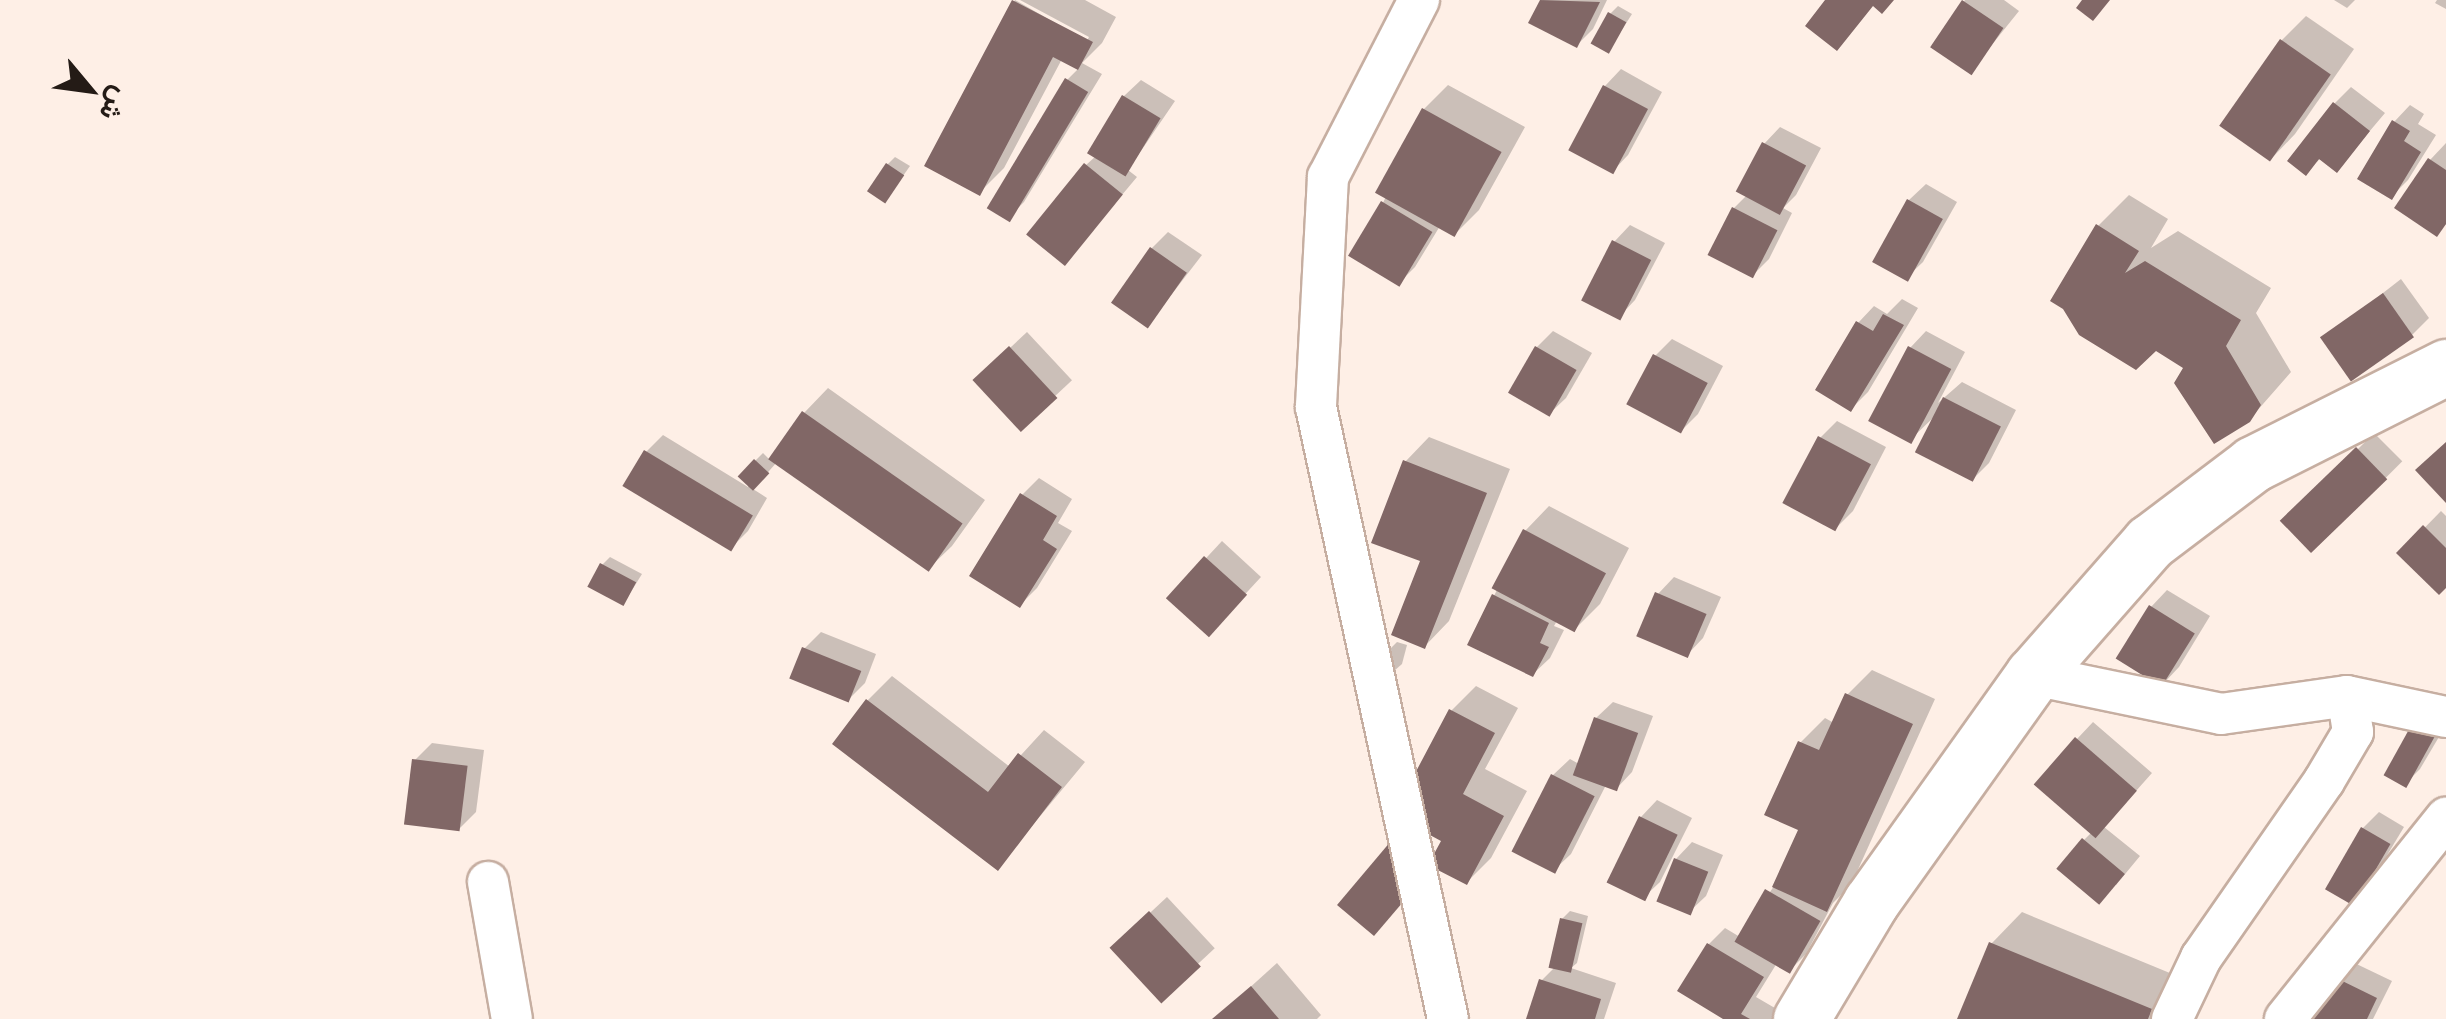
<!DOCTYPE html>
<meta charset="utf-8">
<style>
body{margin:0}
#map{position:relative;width:2446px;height:1019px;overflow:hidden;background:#feefe6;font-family:Commissioner,Vazirmatn,sans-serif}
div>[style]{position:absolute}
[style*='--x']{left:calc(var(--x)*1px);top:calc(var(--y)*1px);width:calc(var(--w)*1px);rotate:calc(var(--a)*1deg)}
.shadow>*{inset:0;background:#0003;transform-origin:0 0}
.building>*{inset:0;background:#816766;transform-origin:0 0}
.roads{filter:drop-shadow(2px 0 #c6aea1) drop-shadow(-2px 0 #c6aea1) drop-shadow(0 2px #c6aea1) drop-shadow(0 -2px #c6aea1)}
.minor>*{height:40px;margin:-20px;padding:0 20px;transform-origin:20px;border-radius:20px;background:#fff}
.secondary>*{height:55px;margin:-27.5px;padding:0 27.5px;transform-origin:27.5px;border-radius:27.5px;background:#fff}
span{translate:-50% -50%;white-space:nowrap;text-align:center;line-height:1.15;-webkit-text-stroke:8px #feefe6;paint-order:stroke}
.north{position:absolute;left:40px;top:40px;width:100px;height:100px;-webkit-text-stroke:8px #feefe6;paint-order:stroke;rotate:119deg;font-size:28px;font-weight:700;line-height:40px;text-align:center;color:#241b16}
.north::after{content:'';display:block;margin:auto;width:35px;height:45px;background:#241b16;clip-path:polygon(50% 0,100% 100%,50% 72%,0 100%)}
</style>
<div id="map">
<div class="shadow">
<div style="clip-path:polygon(1015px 0,1087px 41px,1089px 37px,1020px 0,1085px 0,1116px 17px,1102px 43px,1082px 63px,1102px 74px,1024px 202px,1008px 218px,1067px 80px,1079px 68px,1062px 59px,1004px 168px,979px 193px,927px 165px)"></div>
<div style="clip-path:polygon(1543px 0,1607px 0,1593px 29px,1577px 45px,1532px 22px)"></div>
<div style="clip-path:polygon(1965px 0,2004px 0,2019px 11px,1970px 72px,1932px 45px)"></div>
<div style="clip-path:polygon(2334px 0,2355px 0,2347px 8px)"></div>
<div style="clip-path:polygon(2437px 0,2446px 0,2446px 9px,2435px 3px)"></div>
<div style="clip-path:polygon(1618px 6px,1632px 14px,1609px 50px,1610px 14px)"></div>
<div style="clip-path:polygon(2306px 16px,2354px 49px,2295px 134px,2271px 159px,2282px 40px)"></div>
<div style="clip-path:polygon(1621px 69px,1662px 92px,1628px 155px,1612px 172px,1605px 86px)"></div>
<div style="clip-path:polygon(1141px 80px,1175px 101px,1128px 170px,1137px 177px,1065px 263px,1086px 165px,1096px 156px,1124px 96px)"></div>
<div style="clip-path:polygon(1448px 85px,1525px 127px,1479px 210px,1455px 234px,1440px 226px,1415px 267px,1398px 284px,1383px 203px,1424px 109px)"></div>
<div style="clip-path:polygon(2351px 87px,2385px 113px,2337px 170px,2321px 158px,2306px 172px,2334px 104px)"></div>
<div style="clip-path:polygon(2410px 105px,2424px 114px,2418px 124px,2436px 135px,2408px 180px,2391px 197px,2394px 122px)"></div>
<div style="clip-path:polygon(1780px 127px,1821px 148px,1796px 195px,1783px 208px,1792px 213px,1769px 259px,1753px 275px,1734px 208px,1747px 195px,1764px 144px)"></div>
<div style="clip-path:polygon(2446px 143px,2446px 224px,2437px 234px,2430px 160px)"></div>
<div style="clip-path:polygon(895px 157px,910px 166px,886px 200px,888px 164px)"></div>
<div style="clip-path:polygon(1926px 184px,1957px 202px,1923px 262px,1906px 278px,1909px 200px)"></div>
<div style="clip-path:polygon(2129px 195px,2168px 219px,2151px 248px,2178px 231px,2271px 288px,2256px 313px,2291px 372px,2249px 420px,2186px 367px,2155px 348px,2098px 226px)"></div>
<div style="clip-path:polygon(1630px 225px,1665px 243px,1635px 300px,1619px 317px,1614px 242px)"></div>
<div style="clip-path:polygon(1168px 232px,1202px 255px,1148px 325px,1152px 248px)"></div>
<div style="clip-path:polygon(2401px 279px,2429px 318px,2412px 335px,2325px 338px)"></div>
<div style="clip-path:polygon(1902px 299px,1918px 308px,1868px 392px,1851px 409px,1858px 323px,1874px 306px,1887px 314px)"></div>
<div style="clip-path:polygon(1553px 331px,1592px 353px,1566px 398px,1549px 414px,1537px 347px)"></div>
<div style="clip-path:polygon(1926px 331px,1965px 352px,1938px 403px,1962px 382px,2016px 410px,1989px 463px,1972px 480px,1934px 417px,1910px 440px,1910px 348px)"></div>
<div style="left:1027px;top:332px;width:66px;height:71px;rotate:47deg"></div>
<div style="clip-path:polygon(1672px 339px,1723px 366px,1698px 414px,1682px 430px,1655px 356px)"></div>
<div style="clip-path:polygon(828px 388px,985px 500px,952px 546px,927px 570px,777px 462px,753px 489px,767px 498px,748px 531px,731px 548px,646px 452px,663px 435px,748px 487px,755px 461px,763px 453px,770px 460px,804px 413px)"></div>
<div style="clip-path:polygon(1837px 421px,1886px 447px,1853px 511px,1836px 528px,1820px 438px)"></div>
<div style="left:2374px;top:433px;width:40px;height:126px;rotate:45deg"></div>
<div style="clip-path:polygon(1429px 437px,1510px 469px,1449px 621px,1425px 646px,1423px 560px,1405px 462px)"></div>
<div style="clip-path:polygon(1039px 478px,1072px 499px,1058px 523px,1072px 531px,1037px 588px,1020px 605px,1022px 495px)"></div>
<div style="clip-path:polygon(1549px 506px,1629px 548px,1600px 604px,1575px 629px,1558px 619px,1554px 626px,1564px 630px,1550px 658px,1533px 674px,1494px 596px,1525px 531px)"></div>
<div style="clip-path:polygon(2441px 511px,2446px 516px,2446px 584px,2400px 553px)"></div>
<div style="clip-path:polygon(1222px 541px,1261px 577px,1224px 617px,1169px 598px)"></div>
<div style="clip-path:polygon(610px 557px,642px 574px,624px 603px,602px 565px)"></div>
<div style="clip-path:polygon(1674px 577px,1721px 597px,1703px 638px,1687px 655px,1658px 594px)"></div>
<div style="clip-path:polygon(2167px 590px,2210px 616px,2179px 667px,2163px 684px,2151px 607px)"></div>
<div style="clip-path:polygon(821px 632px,876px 654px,865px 683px,849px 699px,804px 649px)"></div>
<div style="clip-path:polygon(1397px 642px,1407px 645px,1402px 664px,1394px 671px,1384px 669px,1389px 650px)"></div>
<div style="clip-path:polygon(1872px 670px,1935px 699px,1851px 885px,1833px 903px,1806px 954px,1790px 970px,1777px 963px,1756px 997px,1780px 1011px,1776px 1019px,1728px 1019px,1709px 944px,1725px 928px,1740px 937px,1778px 880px,1801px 829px,1800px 743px,1825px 718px,1834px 723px,1847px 695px)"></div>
<div style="clip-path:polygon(892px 676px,1010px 767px,1044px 730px,1085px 762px,998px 867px,867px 701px)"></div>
<div style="clip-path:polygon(1476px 686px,1518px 708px,1485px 769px,1527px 791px,1491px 858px,1467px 882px,1445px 838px,1452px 710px)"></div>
<div style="clip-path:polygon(1613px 702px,1653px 716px,1632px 772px,1616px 789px,1606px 785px,1571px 854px,1554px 870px,1553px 775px,1570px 759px,1579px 764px,1596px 718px)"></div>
<div style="clip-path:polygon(2419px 716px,2446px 725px,2420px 769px,2404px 785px)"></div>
<div style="clip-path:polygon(2093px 722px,2152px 773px,2104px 827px,2140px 856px,2116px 885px,2084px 840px,2092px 832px,2077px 739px)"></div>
<div style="clip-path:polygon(432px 743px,484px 750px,476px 812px,459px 829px,415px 760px)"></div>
<div style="clip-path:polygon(1657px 800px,1692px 818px,1660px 882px,1643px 898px,1641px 817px)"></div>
<div style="clip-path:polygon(2379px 812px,2404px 827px,2368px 887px,2351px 903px,2363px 828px)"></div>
<div style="clip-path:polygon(1692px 842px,1723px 855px,1706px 896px,1689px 912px,1676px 859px)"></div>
<div style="left:1167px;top:897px;width:70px;height:74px;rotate:47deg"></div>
<div style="clip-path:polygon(1570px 911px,1588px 916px,1577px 963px,1571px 968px,1616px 983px,1604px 1019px,1529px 1019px,1541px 981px,1555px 967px,1562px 919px)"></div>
<div style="clip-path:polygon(2022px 912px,2182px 978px,2165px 1019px,1960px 1019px,1991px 944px)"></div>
<div style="clip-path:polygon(2344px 958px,2392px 981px,2373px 1019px,2307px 1019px)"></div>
<div style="clip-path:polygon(1277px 963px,1321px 1015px,1317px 1019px,1215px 1019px)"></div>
</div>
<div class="building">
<div style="clip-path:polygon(1012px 0,1093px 42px,1078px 70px,1053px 57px,980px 196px,924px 166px)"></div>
<div style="clip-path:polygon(1540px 0,1600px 2px,1577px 48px,1528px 23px)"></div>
<div style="clip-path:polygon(1825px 0,1894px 0,1882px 14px,1873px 6px,1837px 51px,1805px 26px)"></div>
<div style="left:1962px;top:0;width:50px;height:57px;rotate:34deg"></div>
<div style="clip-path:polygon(2082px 0,2110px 0,2093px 21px,2076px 8px)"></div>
<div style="left:1608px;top:12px;width:21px;height:36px;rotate:29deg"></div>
<div style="left:2280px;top:39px;width:62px;height:106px;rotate:35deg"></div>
<div style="left:1065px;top:78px;width:27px;height:152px;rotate:31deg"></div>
<div style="left:1603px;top:85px;width:51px;height:74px;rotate:28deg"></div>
<div style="left:1122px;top:95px;width:45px;height:68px;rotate:31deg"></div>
<div style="clip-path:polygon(2333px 102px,2370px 131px,2337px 173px,2319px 159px,2306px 176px,2287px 161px)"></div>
<div style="left:1422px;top:108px;width:91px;height:97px;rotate:29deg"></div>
<div style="clip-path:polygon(2392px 120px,2410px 131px,2404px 141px,2421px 152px,2392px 200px,2357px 179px)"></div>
<div style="left:1762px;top:142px;width:50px;height:56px;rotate:28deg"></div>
<div style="clip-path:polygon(2428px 158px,2446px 170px,2446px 224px,2437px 237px,2394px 208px)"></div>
<div style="left:886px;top:163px;width:22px;height:34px;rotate:34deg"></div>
<div style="left:1084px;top:163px;width:50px;height:92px;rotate:39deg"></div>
<div style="left:1907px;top:199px;width:41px;height:72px;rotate:29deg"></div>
<div style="left:1381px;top:201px;width:60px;height:64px;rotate:31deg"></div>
<div style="left:1732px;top:207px;width:51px;height:54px;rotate:27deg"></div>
<div style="clip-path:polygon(2096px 224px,2139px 251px,2125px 273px,2145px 261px,2241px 320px,2226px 346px,2261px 405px,2250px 422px,2214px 444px,2174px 383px,2183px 368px,2156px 351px,2136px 370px,2079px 335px,2063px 309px,2050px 301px)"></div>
<div style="left:1612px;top:240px;width:44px;height:68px;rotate:27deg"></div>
<div style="left:1150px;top:247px;width:45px;height:68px;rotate:35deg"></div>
<div style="left:2383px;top:293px;width:54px;height:77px;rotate:55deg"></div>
<div style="clip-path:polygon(1883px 314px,1904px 325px,1851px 412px,1815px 390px,1856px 321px,1873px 331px)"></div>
<div style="left:1009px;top:346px;width:71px;height:50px;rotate:47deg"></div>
<div style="left:1535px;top:346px;width:48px;height:54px;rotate:30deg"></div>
<div style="left:1908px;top:346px;width:49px;height:85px;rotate:28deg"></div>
<div style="left:1653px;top:354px;width:62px;height:57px;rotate:28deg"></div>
<div style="left:1943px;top:397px;width:65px;height:62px;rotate:27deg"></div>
<div style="left:802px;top:411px;width:196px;height:59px;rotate:35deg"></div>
<div style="left:1818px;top:436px;width:60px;height:76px;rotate:28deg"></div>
<div style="clip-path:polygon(2446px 442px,2446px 503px,2415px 470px)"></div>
<div style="left:2356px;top:447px;width:45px;height:106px;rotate:46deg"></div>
<div style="left:644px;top:450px;width:127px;height:42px;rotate:31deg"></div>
<div style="left:754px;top:459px;width:21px;height:24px;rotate:43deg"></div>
<div style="clip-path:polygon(1403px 460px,1487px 493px,1425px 649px,1391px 635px,1420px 561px,1371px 543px)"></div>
<div style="clip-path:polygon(1020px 493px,1057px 516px,1043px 540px,1057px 549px,1020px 608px,969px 576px)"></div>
<div style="clip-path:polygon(2423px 525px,2446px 548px,2446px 588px,2439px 595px,2396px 553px)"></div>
<div style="left:1523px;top:529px;width:94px;height:67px;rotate:28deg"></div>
<div style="left:1204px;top:556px;width:58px;height:57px;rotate:42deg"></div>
<div style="left:600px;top:563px;width:41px;height:27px;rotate:28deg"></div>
<div style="left:1655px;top:592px;width:56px;height:48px;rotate:23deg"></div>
<div style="clip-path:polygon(1492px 594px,1549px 623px,1540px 643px,1549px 647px,1533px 677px,1467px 645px)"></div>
<div style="left:2149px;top:605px;width:54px;height:63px;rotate:32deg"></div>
<div style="left:802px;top:647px;width:64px;height:34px;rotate:22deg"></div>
<div style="clip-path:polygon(1845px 693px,1913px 724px,1827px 912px,1772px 887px,1798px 830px,1764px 815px,1798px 741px,1819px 750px)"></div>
<div style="clip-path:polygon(866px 699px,988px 792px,1018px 753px,1062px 787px,998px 871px,832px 744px)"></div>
<div style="clip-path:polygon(1449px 709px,1495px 733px,1463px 794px,1504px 816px,1467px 885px,1428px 865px,1441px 841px,1393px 815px)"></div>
<div style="left:2417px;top:715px;width:26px;height:69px;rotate:29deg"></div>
<div style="left:1594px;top:717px;width:47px;height:62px;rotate:20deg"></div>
<div style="left:2075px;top:737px;width:82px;height:63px;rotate:41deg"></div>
<div style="left:412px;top:759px;width:56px;height:66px;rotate:7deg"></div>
<div style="left:1551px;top:774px;width:49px;height:87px;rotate:27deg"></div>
<div style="left:1639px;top:816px;width:43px;height:74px;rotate:26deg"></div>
<div style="left:2361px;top:827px;width:34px;height:72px;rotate:30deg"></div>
<div style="left:2082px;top:838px;width:56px;height:40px;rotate:40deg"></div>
<div style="clip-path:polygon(1391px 841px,1409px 895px,1374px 936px,1337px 905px)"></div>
<div style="left:1674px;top:858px;width:37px;height:47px;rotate:22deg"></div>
<div style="left:1765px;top:889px;width:64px;height:61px;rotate:30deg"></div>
<div style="left:1149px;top:911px;width:76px;height:54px;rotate:47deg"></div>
<div style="left:1560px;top:918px;width:23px;height:51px;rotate:13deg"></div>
<div style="clip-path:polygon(1989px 942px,2152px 1009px,2148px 1019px,1957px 1019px)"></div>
<div style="clip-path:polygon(1707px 943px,1764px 977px,1741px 1014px,1750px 1019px,1723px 1019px,1677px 991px)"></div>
<div style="clip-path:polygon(2326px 973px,2377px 998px,2367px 1019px,2304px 1019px)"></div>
<div style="clip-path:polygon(1539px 979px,1601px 999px,1595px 1019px,1526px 1019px)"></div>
<div style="clip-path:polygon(1251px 986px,1279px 1019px,1212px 1019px)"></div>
</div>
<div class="roads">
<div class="minor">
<div style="--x:1419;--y:0;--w:199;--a:117.2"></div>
<div style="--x:1328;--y:177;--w:230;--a:93"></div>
<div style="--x:1316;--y:407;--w:626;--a:77.83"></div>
<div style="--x:2033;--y:675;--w:192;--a:11.7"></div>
<div style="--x:2221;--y:714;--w:127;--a:-8.1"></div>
<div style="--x:2347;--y:696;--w:101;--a:12"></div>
<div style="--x:488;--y:882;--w:139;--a:80.1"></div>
<div style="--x:2172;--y:1019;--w:68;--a:-64.6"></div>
<div style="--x:2201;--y:958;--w:216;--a:-55.2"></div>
<div style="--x:2324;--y:781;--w:57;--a:-59.4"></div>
<div style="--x:2353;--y:732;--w:36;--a:-99"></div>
<div style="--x:2285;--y:1019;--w:258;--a:-51.3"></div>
</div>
<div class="secondary">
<div style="--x:1801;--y:1019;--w:136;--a:-59.1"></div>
<div style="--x:1871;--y:902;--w:279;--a:-54.5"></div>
<div style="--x:2033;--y:675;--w:177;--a:-48.7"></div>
<div style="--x:2150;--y:542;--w:129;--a:-37.1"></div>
<div style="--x:2253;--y:464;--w:216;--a:-26.7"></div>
</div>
</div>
<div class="north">ش</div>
</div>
